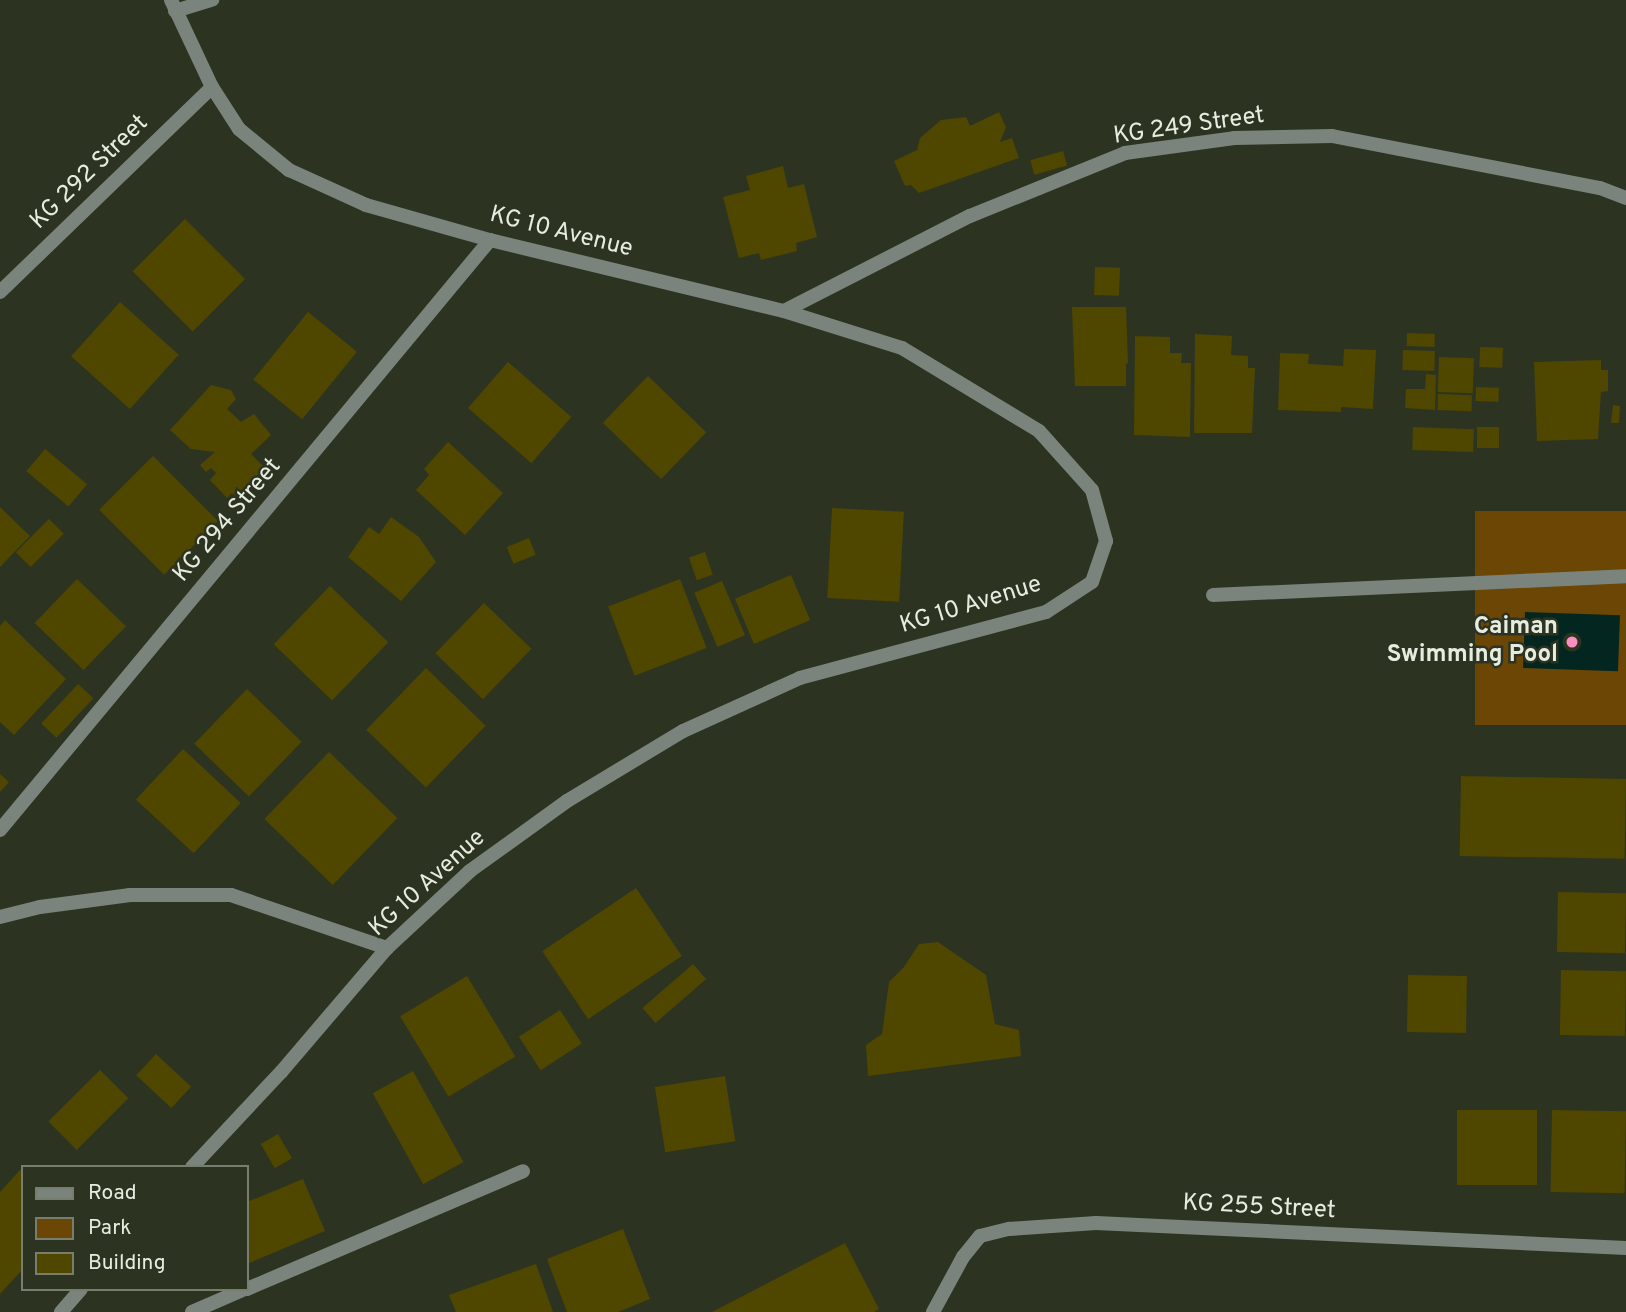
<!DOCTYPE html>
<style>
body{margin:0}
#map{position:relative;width:1626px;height:1312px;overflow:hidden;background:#2c3421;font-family:Overpass,sans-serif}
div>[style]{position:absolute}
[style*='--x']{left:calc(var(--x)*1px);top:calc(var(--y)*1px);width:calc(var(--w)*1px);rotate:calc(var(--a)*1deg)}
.green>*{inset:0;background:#6c4605;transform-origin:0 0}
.water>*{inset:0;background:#032621;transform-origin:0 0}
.building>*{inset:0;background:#4f4600;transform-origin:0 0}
.minor>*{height:14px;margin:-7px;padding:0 7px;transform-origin:7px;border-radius:7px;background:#7a847d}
.tertiary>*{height:14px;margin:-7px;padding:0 7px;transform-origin:7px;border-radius:7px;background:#7a847d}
.dots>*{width:19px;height:19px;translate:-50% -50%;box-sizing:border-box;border:4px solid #2c3421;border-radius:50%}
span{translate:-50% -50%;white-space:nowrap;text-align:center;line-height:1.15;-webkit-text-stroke:5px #2c3421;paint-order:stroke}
.street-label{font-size:24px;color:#e7ece0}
.poi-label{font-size:24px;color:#e7ece0;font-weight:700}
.right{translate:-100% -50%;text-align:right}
.legend{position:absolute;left:21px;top:1165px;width:228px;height:126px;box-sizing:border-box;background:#2c3421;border:2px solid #777e6d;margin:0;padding:9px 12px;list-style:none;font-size:21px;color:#e7ece0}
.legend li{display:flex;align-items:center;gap:14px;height:35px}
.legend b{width:35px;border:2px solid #777e6d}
</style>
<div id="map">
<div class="green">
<div style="left:1626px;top:511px;width:214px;height:151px;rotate:90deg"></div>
</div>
<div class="water">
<div style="left:1525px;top:612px;width:95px;height:56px;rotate:2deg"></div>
</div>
<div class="building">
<div style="clip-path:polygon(999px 112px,1006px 127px,1000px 142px,1012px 138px,1019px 158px,919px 193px,911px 185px,905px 186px,894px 161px,917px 150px,920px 138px,941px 120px,966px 117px,970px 126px)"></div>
<div style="left:1063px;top:151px;width:15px;height:34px;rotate:74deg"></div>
<div style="clip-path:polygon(783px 166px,788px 188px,804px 184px,817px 237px,796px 243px,797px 251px,761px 260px,759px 253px,739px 258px,723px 197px,750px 190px,746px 176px)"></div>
<div style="left:185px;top:219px;width:85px;height:74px;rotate:45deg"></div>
<div style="left:1095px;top:267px;width:25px;height:28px;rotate:2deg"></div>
<div style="left:120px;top:302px;width:79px;height:73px;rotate:42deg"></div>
<div style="clip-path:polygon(1072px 307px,1126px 307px,1128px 364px,1126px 363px,1126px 386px,1075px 386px)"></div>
<div style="left:308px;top:312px;width:63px;height:87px;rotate:39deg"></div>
<div style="left:1407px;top:333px;width:28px;height:13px;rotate:2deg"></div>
<div style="clip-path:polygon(1195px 334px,1232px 336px,1231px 355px,1248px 356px,1248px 368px,1255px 368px,1252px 433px,1194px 433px)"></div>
<div style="clip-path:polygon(1135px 336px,1170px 337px,1170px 353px,1182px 353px,1181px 363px,1191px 363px,1190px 437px,1134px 435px)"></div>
<div style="left:1480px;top:347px;width:23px;height:20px;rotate:2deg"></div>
<div style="clip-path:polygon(1344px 349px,1376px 350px,1373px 409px,1341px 407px,1341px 412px,1278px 410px,1280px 353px,1309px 354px,1308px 364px,1343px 366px)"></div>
<div style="left:1403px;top:350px;width:32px;height:20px;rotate:2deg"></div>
<div style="left:1439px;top:357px;width:35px;height:35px;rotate:2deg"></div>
<div style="clip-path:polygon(1601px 360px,1601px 370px,1608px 370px,1608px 391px,1601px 392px,1598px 439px,1537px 441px,1534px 362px)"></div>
<div style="left:508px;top:362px;width:84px;height:61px;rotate:41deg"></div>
<div style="clip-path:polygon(1426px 374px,1436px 375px,1435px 410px,1405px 408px,1406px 389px,1425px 389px)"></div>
<div style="left:648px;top:376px;width:81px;height:65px;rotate:44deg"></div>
<div style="clip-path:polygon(211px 385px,231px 390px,236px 399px,227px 409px,241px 422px,254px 414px,271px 435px,251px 454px,265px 468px,235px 496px,232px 493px,227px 498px,210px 480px,216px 473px,211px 468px,206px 472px,200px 465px,215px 452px,191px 449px,170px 430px)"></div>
<div style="left:1476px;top:387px;width:23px;height:14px;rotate:2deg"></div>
<div style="left:1438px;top:394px;width:34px;height:16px;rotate:2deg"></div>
<div style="clip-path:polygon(1613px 405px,1620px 406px,1619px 423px,1611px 423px)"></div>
<div style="left:1413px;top:427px;width:61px;height:23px;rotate:2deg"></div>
<div style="left:1477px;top:427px;width:22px;height:21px"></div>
<div style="clip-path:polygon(448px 442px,503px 493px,465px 535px,416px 490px,429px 475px,424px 469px)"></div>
<div style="left:45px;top:449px;width:55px;height:29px;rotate:40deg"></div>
<div style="left:153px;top:456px;width:92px;height:76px;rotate:45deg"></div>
<div style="clip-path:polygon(0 507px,30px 536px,0 567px)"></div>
<div style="left:832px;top:508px;width:72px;height:90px;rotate:3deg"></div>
<div style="clip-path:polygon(391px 517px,419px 537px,436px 562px,401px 601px,348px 557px,369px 527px,379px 534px)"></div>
<div style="left:49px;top:519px;width:21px;height:47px;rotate:45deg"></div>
<div style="left:529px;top:538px;width:18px;height:24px;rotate:68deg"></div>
<div style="left:705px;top:552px;width:24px;height:17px;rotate:71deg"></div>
<div style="left:791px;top:575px;width:49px;height:61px;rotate:67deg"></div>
<div style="left:77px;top:579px;width:68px;height:61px;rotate:44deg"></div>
<div style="left:680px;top:579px;width:74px;height:77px;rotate:69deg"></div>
<div style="left:722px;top:581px;width:59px;height:30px;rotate:67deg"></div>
<div style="left:330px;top:586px;width:81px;height:81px;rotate:44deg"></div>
<div style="left:484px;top:603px;width:66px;height:70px;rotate:44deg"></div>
<div style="clip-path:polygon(5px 620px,66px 679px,14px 735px,0 722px,0 626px)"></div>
<div style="left:426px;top:668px;width:83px;height:86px;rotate:44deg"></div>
<div style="left:78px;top:684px;width:21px;height:54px;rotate:43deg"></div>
<div style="left:247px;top:689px;width:76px;height:76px;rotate:44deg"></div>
<div style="left:183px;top:749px;width:79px;height:69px;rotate:43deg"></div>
<div style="left:329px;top:752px;width:95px;height:93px;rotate:44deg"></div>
<div style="clip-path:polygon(0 774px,9px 782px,0 792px)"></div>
<div style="left:1461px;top:776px;width:165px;height:80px;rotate:1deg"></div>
<div style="left:636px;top:888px;width:82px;height:113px;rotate:56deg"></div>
<div style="left:1558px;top:892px;width:68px;height:60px;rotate:1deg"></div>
<div style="clip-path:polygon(938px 942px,986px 975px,995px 1024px,1019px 1030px,1021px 1056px,868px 1076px,866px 1045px,882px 1034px,889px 982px,904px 967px,919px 944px)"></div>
<div style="left:693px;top:964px;width:20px;height:67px;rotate:49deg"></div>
<div style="left:1561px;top:970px;width:65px;height:65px;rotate:1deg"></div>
<div style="left:1408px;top:975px;width:59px;height:57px;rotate:1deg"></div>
<div style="left:467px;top:976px;width:94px;height:78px;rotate:59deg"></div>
<div style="left:560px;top:1010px;width:40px;height:49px;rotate:57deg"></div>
<div style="left:156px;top:1054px;width:48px;height:29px;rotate:43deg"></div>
<div style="left:100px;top:1070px;width:40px;height:73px;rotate:45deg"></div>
<div style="left:413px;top:1071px;width:104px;height:46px;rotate:61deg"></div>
<div style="left:725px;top:1076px;width:66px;height:71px;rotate:81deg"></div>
<div style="left:1457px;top:1110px;width:80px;height:75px"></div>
<div style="left:1552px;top:1110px;width:74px;height:82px;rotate:1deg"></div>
<div style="left:278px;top:1134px;width:28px;height:20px;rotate:60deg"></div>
<div style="clip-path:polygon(20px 1170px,23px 1173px,23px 1269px,0 1294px,0 1192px)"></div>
<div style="clip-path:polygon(303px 1179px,325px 1231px,247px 1264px,247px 1202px)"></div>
<div style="clip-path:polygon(623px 1229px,650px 1299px,618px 1312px,567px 1312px,547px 1259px)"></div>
<div style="clip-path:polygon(845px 1243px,879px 1309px,874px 1312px,712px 1312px)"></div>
<div style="clip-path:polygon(536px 1264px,553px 1312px,456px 1312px,449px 1295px)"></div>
</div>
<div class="minor">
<div style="--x:175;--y:11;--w:39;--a:-17"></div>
<div style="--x:0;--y:292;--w:295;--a:-44"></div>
<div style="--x:784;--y:311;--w:209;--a:-27.1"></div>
<div style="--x:970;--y:216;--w:167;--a:-22.1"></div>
<div style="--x:1125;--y:153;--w:110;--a:-7.8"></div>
<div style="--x:1234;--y:138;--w:98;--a:-1.2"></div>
<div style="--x:1332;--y:136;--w:273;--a:11"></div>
<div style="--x:1600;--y:188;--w:28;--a:21"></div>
<div style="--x:1213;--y:595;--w:413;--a:-2.6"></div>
<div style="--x:0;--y:830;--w:767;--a:-50.29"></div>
<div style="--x:0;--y:917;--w:41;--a:-14"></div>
<div style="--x:40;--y:907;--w:91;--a:-7.6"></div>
<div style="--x:130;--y:895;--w:101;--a:0"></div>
<div style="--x:231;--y:895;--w:165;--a:18.8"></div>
<div style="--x:247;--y:1289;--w:300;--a:-23.1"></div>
<div style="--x:192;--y:1312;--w:58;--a:-23.5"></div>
<div style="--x:933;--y:1312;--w:63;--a:-61.4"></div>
<div style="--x:963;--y:1257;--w:27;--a:-51"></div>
<div style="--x:980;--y:1236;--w:30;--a:-14"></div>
<div style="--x:1009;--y:1229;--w:87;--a:-3.9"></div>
<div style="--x:1096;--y:1223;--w:531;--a:2.7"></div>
</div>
<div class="tertiary">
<div style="--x:171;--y:0;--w:96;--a:64.8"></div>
<div style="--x:212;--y:87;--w:50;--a:57.3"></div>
<div style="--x:239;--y:129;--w:65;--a:39.4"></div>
<div style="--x:289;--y:170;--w:85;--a:24.4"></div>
<div style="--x:366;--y:205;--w:129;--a:15.8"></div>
<div style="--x:490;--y:240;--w:302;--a:13.6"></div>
<div style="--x:784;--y:311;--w:124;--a:17.4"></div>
<div style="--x:902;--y:348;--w:160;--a:31.2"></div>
<div style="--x:1039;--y:431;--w:79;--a:48.1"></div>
<div style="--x:1092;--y:490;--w:53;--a:74.6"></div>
<div style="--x:1106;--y:541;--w:43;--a:108.9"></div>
<div style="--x:1092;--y:582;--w:55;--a:146.9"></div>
<div style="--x:1046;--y:612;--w:255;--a:165"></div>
<div style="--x:800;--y:678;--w:128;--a:155.6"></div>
<div style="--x:683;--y:731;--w:135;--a:148.9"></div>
<div style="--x:567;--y:801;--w:120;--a:144.2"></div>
<div style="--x:470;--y:871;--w:113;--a:137.1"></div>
<div style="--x:387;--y:948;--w:163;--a:130.5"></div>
<div style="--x:281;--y:1072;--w:130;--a:133.1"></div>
<div style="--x:61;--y:1312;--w:30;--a:-49"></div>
</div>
<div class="dots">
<div style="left:1572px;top:642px;background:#fd8ec0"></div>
</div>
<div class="street-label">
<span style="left:1189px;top:127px;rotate:-8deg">KG 249 Street</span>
<span style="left:90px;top:173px;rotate:-44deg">KG 292 Street</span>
<span style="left:561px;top:233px;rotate:14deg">KG 10 Avenue</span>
<span style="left:228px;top:521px;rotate:-50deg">KG 294 Street</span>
<span style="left:971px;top:606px;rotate:-17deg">KG 10 Avenue</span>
<span style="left:428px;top:884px;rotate:-42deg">KG 10 Avenue</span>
<span style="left:1259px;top:1208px;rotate:3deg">KG 255 Street</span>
</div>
<div class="poi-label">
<span class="right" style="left:1558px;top:642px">Caiman<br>Swimming Pool</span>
</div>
<ul class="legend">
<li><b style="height:9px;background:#7a847d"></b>Road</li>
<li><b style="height:19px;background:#6c4605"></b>Park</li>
<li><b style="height:19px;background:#4f4600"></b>Building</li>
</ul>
</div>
